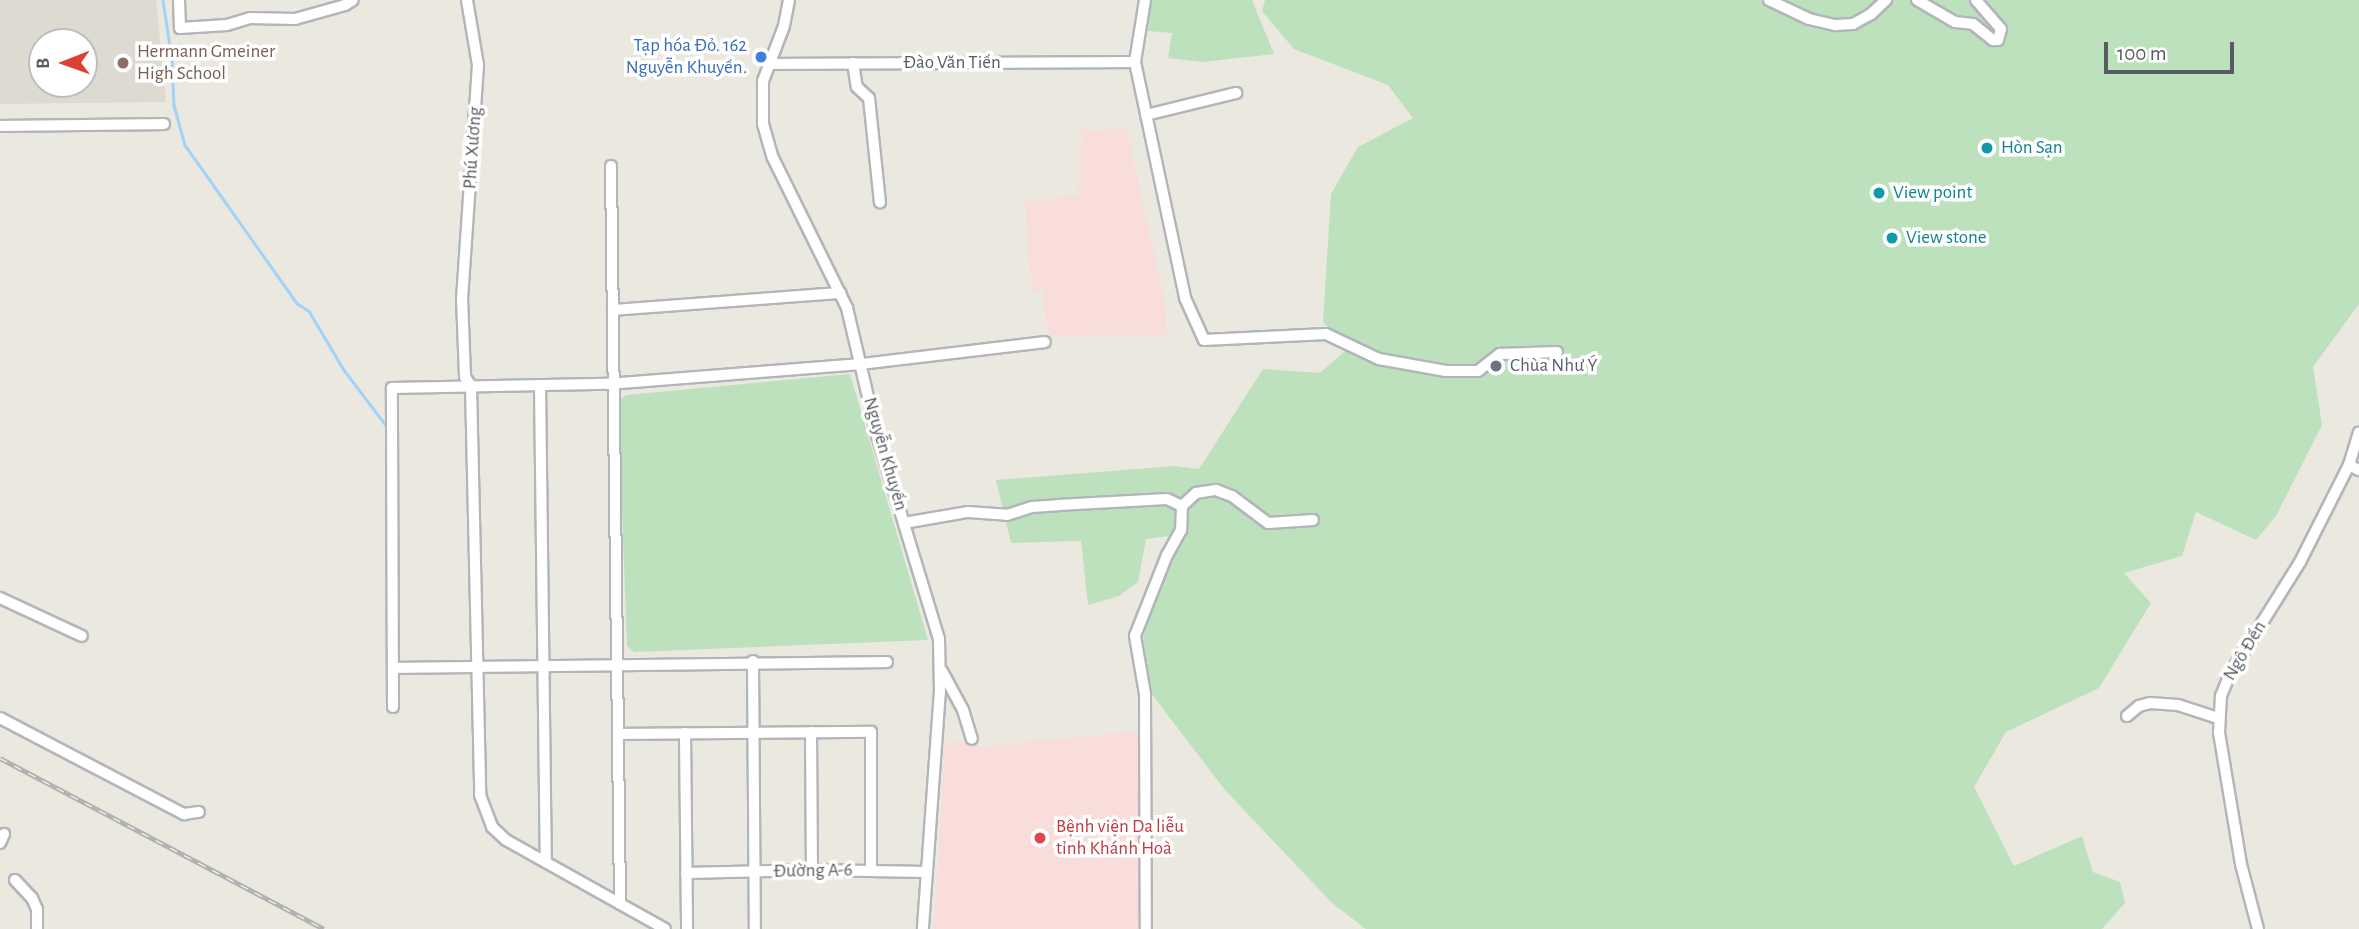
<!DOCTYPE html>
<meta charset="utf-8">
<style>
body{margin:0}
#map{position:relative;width:2359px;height:929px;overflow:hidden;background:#ebe8e0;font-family:"Alegreya Sans",sans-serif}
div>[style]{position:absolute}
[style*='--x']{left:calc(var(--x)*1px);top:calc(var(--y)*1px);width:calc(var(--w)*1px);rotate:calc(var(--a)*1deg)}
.education>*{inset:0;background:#dddad1}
.medical>*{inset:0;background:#f8dddb}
.green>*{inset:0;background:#bde1bd}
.stream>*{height:2.5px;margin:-1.25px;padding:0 1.25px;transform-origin:1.25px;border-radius:1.25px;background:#a1d3f9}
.roads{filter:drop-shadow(2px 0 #b2b6ba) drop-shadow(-2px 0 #b2b6ba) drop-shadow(0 2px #b2b6ba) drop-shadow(0 -2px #b2b6ba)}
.street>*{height:10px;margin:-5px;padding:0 5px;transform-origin:5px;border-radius:5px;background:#fff}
.rail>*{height:5px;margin-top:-2.5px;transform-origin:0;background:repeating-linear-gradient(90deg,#fff 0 8px,#b1b2b2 0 16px);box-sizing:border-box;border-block:2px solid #b1b2b2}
.dots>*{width:19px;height:19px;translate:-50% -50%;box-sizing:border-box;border:4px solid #fff;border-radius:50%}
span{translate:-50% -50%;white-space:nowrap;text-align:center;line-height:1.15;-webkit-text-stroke:7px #fff;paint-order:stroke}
.shop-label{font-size:19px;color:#366cbe}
.right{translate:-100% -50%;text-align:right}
.education-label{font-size:19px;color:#785e54}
.left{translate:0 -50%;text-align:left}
.street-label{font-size:19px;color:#585c60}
.culture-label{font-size:19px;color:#0d838f}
.worship-label{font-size:19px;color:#5b616d}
.health-label{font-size:19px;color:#be3a42}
.north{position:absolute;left:28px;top:28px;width:70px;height:70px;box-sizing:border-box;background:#fff;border:2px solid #bcbebf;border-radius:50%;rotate:269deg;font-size:19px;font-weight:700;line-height:28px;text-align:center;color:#585c60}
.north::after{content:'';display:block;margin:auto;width:24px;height:32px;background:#dd3f33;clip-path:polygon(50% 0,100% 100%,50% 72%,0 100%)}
.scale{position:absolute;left:2104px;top:42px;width:130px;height:32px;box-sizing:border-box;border:4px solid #585c60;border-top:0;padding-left:9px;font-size:21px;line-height:24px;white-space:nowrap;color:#585c60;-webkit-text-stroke:5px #fff;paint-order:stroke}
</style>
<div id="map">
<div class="education">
<div style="clip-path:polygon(evenodd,0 0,156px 0,166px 102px,0 104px,0 0,42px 42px,84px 42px,84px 84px,42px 84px,42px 42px)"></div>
</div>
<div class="medical">
<div style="clip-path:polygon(1127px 129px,1165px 306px,1167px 335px,1053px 336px,1048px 331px,1043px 291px,1032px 291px,1025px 202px,1078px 196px,1082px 130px)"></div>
<div style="clip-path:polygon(1140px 731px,1141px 929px,934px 929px,945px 744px,975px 739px,978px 747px)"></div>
</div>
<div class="green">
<div style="clip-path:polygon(1151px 0,1252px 0,1274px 54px,1203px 62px,1168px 58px,1172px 33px,1148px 31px)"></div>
<div style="clip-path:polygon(1265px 0,2359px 0,2359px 304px,2313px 367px,2322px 425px,2276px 516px,2256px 540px,2196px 512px,2182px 556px,2124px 573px,2151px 603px,2099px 688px,2006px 732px,1974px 787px,2014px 866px,2082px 836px,2093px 872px,2120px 882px,2125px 903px,2102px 929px,1366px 929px,1332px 903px,1225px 790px,1144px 684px,1138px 672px,1153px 578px,1169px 536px,1146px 539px,1138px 582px,1119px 596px,1088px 605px,1081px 541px,1011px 543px,996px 480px,1175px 466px,1199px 469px,1263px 369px,1320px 373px,1346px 350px,1323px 322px,1331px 194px,1358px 147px,1413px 118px,1388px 85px,1294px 49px,1262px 11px)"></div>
<div style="clip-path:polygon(850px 374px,928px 640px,634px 652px,627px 646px,618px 400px,627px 395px)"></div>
</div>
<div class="stream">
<div style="--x:163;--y:0;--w:61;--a:81.5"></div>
<div style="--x:172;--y:60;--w:45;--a:87.5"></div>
<div style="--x:174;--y:105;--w:41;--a:74.6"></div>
<div style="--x:185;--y:145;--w:194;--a:54.7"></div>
<div style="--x:297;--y:303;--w:14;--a:34"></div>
<div style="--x:309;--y:311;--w:69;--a:59.3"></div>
<div style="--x:344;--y:370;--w:73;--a:52.8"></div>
</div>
<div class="roads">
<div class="street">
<div style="--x:179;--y:0;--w:28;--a:88"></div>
<div style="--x:180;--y:28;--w:47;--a:-3.7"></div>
<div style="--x:227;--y:25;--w:24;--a:-17"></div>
<div style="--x:250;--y:18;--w:45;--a:1.3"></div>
<div style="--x:295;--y:19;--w:52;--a:-15.6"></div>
<div style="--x:345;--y:5;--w:9;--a:-32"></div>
<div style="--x:467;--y:0;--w:66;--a:80.4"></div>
<div style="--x:478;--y:65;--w:234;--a:93.9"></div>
<div style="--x:462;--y:298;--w:79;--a:87.8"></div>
<div style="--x:465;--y:377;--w:11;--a:56"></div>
<div style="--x:471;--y:386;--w:409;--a:88.7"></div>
<div style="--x:480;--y:795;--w:34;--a:69"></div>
<div style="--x:492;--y:827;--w:19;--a:43"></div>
<div style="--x:506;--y:840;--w:182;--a:29.2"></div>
<div style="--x:789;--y:0;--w:26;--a:101"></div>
<div style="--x:784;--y:26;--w:59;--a:110.9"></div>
<div style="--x:763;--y:81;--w:43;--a:90"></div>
<div style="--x:763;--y:124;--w:35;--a:74"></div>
<div style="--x:773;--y:158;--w:167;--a:63.7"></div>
<div style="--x:847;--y:308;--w:130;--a:76.7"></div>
<div style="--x:877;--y:435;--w:213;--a:73.1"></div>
<div style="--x:939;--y:639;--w:51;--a:88.9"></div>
<div style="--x:940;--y:690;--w:240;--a:94.1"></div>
<div style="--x:1145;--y:0;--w:63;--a:99.2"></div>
<div style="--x:1135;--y:62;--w:241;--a:78"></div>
<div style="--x:1185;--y:298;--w:46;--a:65.7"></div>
<div style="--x:1204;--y:340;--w:122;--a:-2.8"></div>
<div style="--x:1326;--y:334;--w:59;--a:25.3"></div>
<div style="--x:1379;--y:359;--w:68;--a:10.2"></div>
<div style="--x:1446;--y:371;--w:32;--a:0"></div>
<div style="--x:1478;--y:371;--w:28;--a:-38"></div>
<div style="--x:1500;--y:354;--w:57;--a:-2"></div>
<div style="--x:1769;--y:0;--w:44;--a:25.4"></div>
<div style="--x:1809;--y:19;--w:28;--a:13"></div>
<div style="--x:1836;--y:25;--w:17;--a:-3"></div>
<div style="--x:1853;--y:24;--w:21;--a:-29"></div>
<div style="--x:1871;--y:14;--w:21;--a:-43"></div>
<div style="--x:1917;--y:0;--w:44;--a:30.1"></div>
<div style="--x:1955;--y:22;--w:18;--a:6"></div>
<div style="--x:1973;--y:24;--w:26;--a:39"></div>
<div style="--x:1993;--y:40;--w:5;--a:0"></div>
<div style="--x:1998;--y:40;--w:11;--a:-75"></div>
<div style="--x:2001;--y:29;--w:38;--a:-131"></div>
<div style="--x:853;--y:63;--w:24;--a:81"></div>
<div style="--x:857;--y:87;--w:16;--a:43"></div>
<div style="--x:869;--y:98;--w:105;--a:84"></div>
<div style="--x:769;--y:64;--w:366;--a:-0.3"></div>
<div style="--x:1146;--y:115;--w:93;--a:-13.7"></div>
<div style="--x:0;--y:126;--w:164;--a:-0.7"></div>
<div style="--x:611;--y:166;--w:738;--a:89.3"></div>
<div style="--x:613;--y:310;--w:228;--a:-4.3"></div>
<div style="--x:540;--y:385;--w:477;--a:89.3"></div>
<div style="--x:2349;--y:465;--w:11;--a:27"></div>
<div style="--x:1182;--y:506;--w:19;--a:-43"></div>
<div style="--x:1196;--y:493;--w:20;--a:-9"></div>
<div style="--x:1216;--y:490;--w:17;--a:21"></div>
<div style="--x:1232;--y:496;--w:45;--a:36.9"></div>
<div style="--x:1268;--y:523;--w:45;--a:-3.8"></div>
<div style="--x:904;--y:523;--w:65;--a:-9.8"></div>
<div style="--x:968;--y:512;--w:39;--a:4"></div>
<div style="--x:1007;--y:515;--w:26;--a:-18"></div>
<div style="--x:1032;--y:507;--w:26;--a:-4"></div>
<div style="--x:1058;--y:505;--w:109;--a:-3.2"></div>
<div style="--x:1167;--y:499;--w:17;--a:25"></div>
<div style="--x:1182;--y:506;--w:24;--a:92"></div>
<div style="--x:1181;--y:530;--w:29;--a:119"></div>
<div style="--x:1167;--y:555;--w:87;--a:111.6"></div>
<div style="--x:1135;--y:636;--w:59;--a:80.2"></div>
<div style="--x:1145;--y:694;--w:235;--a:89.8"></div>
<div style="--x:0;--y:598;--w:90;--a:24.9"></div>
<div style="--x:753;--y:661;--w:268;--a:89.6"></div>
<div style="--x:393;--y:668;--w:494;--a:-0.7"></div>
<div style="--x:942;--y:671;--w:44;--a:61.7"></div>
<div style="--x:963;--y:710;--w:30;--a:73"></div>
<div style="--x:393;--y:707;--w:319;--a:-90.2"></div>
<div style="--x:392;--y:388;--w:216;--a:-1.1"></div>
<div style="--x:608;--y:384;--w:254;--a:-4.5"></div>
<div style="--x:861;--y:364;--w:185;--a:-6.8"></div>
<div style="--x:2127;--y:716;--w:16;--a:-40"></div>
<div style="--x:2139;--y:706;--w:11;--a:-15"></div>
<div style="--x:2150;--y:703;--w:28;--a:4"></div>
<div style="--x:2178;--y:705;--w:42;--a:18"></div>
<div style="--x:0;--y:718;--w:208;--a:27.6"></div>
<div style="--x:184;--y:814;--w:15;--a:-8"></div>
<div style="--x:811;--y:732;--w:138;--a:89.6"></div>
<div style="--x:685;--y:733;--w:196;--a:89.4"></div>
<div style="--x:618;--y:734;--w:253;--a:-0.5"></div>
<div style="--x:871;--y:732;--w:138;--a:90"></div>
<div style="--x:0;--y:843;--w:10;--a:-66"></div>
<div style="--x:686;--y:873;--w:126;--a:-1.4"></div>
<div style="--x:812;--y:870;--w:115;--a:1"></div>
<div style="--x:15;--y:880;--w:25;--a:47"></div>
<div style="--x:32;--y:898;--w:12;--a:66"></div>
<div style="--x:37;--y:909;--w:20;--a:90"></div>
<div style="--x:2258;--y:929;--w:67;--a:-104.7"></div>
<div style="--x:2241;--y:864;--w:133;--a:-99.5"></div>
<div style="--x:2219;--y:733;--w:37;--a:-87"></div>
<div style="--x:2221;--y:696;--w:24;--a:-68"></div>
<div style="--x:2230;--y:674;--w:132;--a:-58"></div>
<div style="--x:2300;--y:562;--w:109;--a:-63.2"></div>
<div style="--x:2349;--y:465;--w:34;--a:-73"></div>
</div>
</div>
<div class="rail">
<div style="--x:0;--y:758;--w:366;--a:27.8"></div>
</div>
<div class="dots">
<div style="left:761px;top:57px;background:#3f7fe0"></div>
<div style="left:123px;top:63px;background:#8d6e63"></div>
<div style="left:1987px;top:148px;background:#0f9aa8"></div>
<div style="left:1879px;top:193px;background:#0f9aa8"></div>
<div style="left:1892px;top:238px;background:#0f9aa8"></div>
<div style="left:1496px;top:366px;background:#6b7280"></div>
<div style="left:1040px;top:838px;background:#e0444e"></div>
</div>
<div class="shop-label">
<span class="right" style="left:747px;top:57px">Tạp hóa Đỏ. 162<br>Nguyễn Khuyến.</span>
</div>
<div class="education-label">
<span class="left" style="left:137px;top:63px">Hermann Gmeiner<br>High School</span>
</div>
<div class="street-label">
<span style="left:952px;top:63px">Đào Văn Tiến</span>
<span style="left:473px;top:148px;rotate:-86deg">Phú Xương</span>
<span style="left:885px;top:454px;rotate:74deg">Nguyễn Khuyến</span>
<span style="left:2245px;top:651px;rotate:-59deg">Ngô Đến</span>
<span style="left:813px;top:871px;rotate:-1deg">Đường A-6</span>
</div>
<div class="culture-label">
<span class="left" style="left:2001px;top:148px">Hòn Sạn</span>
<span class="left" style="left:1893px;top:193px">View point</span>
<span class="left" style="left:1906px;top:238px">View stone</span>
</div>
<div class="worship-label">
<span class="left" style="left:1510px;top:366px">Chùa Như Ý</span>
</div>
<div class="health-label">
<span class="left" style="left:1056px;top:838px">Bệnh viện Da liễu<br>tỉnh Khánh Hoà</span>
</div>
<div class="north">B</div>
<div class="scale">100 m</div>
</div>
